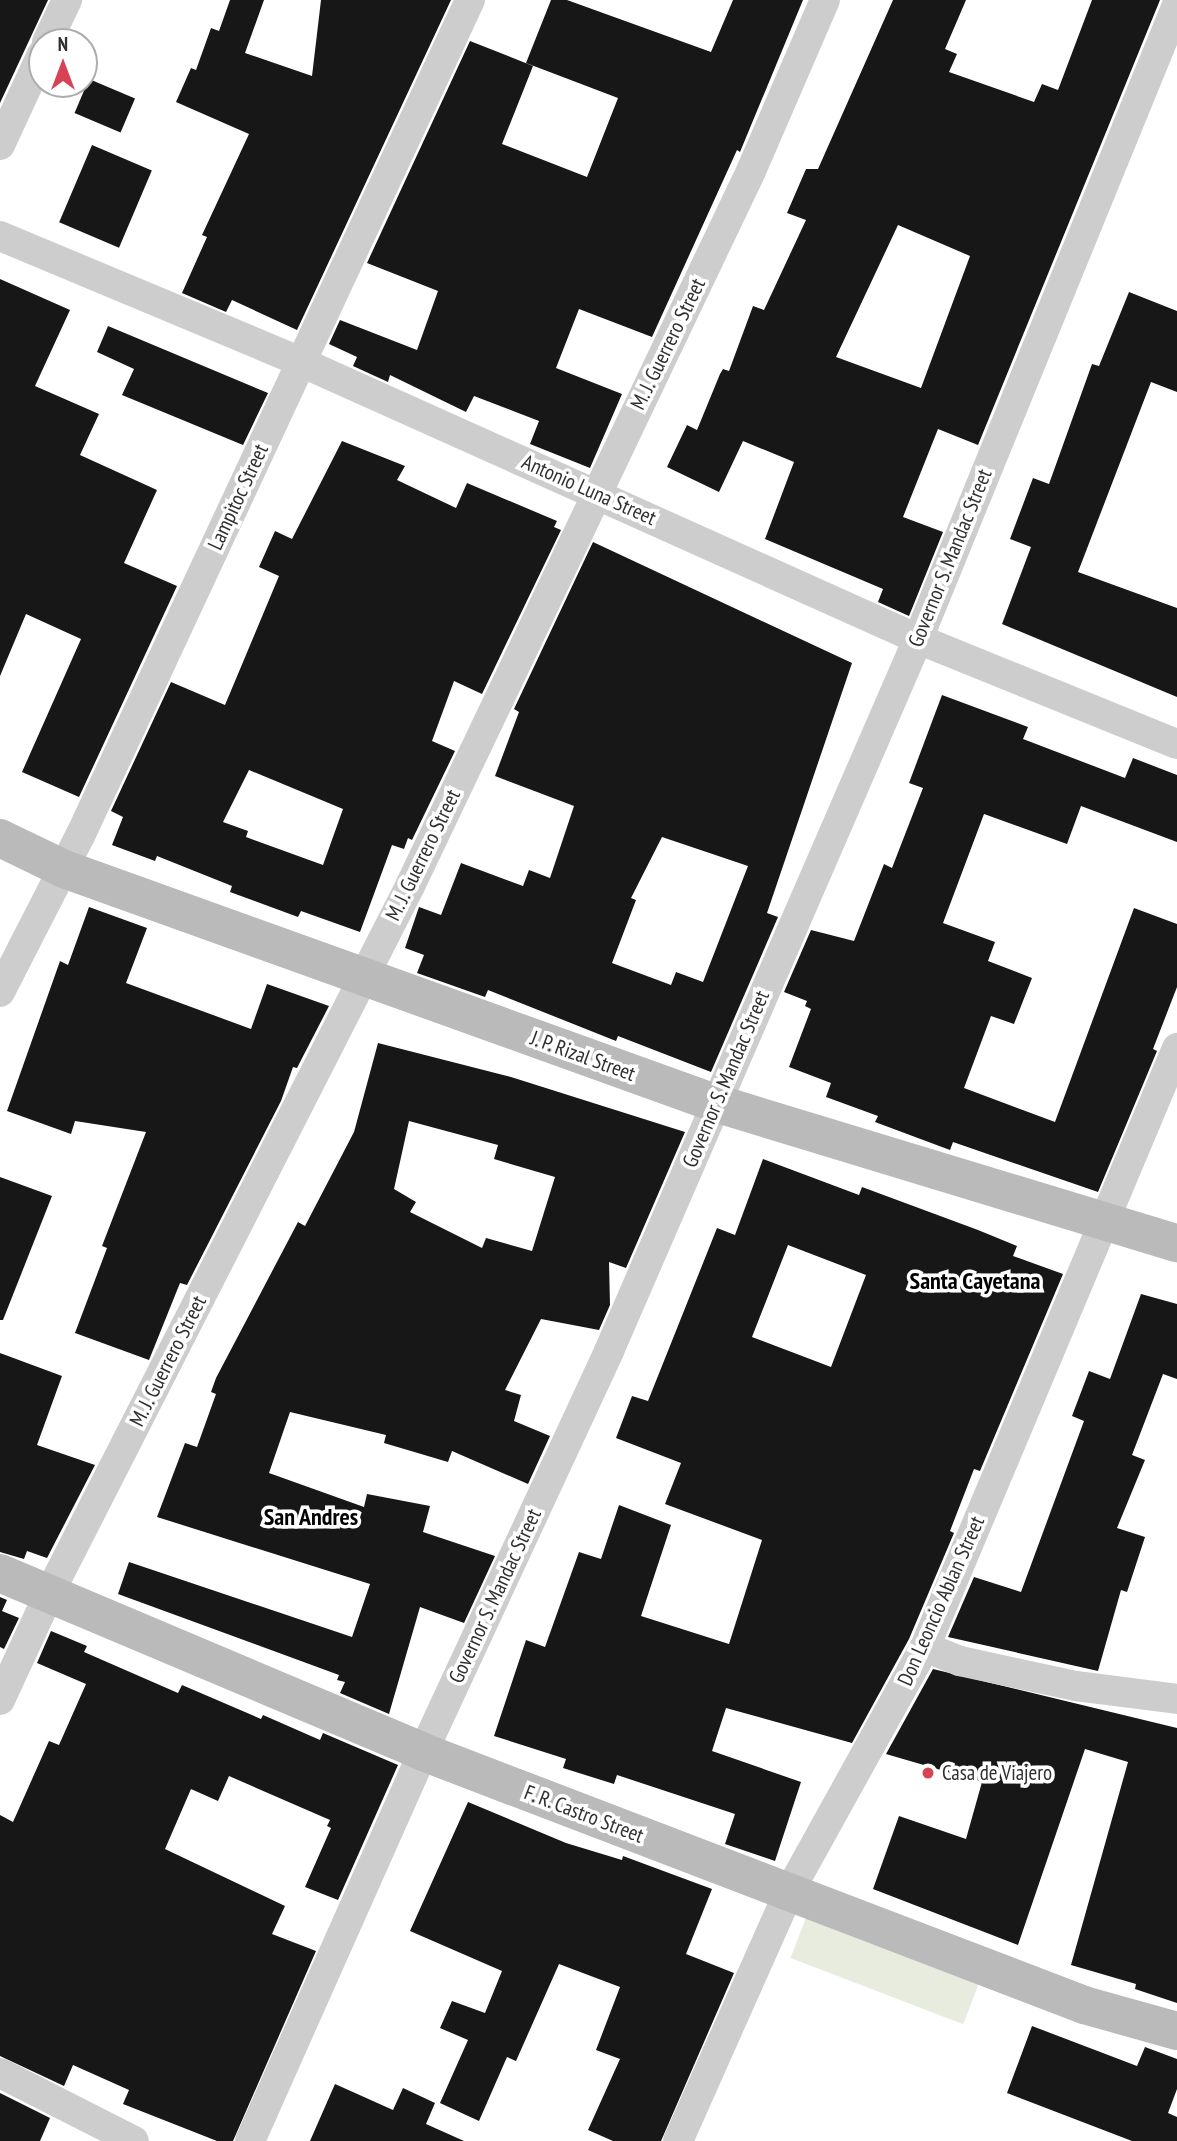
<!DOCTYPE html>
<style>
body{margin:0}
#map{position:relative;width:1177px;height:2141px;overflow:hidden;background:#fff;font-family:"PT Sans Narrow",sans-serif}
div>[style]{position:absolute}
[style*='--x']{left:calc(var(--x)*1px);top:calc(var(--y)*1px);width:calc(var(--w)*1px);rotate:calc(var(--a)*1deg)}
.green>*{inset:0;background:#e7ecdf;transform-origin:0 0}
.building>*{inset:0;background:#171717;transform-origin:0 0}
.minor>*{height:30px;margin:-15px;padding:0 15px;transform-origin:15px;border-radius:15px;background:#cdcdcd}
.secondary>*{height:38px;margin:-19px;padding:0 19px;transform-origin:19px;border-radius:19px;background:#bababa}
.dots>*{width:19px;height:19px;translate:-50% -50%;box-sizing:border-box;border:4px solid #fff;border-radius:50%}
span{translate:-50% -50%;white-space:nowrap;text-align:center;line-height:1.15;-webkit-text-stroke:7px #fff;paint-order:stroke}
.street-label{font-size:21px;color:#303030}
.poi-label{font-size:21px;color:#303030}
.left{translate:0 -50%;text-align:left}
.quarter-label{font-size:24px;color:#000;font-weight:700}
.north{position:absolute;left:28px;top:28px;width:70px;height:70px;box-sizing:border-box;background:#fff;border:2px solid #acacac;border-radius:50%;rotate:0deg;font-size:19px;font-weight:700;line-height:28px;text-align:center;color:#303030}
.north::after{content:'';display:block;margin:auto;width:24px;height:32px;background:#d64355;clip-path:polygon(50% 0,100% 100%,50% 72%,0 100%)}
</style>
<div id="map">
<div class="green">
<div style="left:807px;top:1915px;width:185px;height:46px;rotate:21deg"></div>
</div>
<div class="building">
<div style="clip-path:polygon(0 0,48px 0,0 103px)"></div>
<div style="clip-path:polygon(230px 0,264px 0,245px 53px,312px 76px,321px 0,451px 0,297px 330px,232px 300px,226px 312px,182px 293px,207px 237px,202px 235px,249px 134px,176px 102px,191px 68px,196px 70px,211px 28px,219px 31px)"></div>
<div style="clip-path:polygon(551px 0,567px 0,711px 52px,733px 0,803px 0,740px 152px,737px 150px,652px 337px,579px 309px,556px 368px,622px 394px,590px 468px,530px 444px,539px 421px,474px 396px,466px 412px,390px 375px,388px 382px,353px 366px,357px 357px,329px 344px,340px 320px,417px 350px,438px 291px,367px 263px,470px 41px,533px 66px,502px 144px,587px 177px,618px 98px,526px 63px)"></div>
<div style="clip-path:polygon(evenodd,893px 0,966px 0,945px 49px,957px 54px,949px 72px,1034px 102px,1042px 84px,1058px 90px,1092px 0,1160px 0,978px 445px,938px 429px,903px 517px,943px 532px,909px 616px,878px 602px,883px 589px,765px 539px,794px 462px,743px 441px,719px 492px,667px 467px,687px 425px,697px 430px,720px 374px,723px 369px,729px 371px,753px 306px,764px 310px,806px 220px,787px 213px,806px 169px,818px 169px,893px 0,898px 225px,970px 256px,921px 388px,836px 357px,898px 225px)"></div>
<div style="left:89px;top:79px;width:50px;height:37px;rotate:23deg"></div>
<div style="left:92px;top:145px;width:65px;height:84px;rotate:23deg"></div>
<div style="clip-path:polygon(0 279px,70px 310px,35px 386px,99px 414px,80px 455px,157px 490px,124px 563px,177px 586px,79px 797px,22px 772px,81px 639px,26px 614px,0 676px)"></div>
<div style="clip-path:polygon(1129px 292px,1177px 311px,1177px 392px,1151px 382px,1078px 572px,1177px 608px,1177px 697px,1002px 624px,1031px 547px,1010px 539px,1033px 478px,1049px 484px,1092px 364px,1099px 366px)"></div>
<div style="clip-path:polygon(108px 326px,268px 393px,243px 445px,122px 395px,134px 369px,97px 352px)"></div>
<div style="clip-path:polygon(evenodd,342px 441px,405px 466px,397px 480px,456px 508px,467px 483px,557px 521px,554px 527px,561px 530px,482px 694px,454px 681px,432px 741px,455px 751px,412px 840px,408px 838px,404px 849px,392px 845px,360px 932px,301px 911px,298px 917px,230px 892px,232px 886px,157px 856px,155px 861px,112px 845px,123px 817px,111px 811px,171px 682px,225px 705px,279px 576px,259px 567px,275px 531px,292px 539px,342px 441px,249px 770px,343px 809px,323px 865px,246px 837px,248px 831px,223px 822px,249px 770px)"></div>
<div style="clip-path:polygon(evenodd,593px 542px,852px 663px,767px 913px,778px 917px,711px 1072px,618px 1036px,616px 1041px,488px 990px,485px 997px,417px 973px,424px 955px,405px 948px,419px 907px,441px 915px,461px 863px,523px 886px,529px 870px,550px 878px,574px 806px,495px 776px,519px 712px,514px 709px,593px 542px,662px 837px,748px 866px,703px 982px,676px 972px,671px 985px,612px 963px,636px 900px,631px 898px,662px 837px)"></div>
<div style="clip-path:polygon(942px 695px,1028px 727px,1023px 739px,1125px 778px,1133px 758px,1177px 775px,1177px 842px,1081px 806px,1067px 844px,984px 814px,943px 923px,995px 942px,988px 961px,1032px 978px,1014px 1024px,991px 1016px,964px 1088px,1055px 1122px,1134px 908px,1177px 924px,1177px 987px,1153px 1049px,1157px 1051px,1098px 1192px,953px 1142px,950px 1150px,875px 1122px,878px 1116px,826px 1097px,831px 1083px,789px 1067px,811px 1009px,805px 1006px,807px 1001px,784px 992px,811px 930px,854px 941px,884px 864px,892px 868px,923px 788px,909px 783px)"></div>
<div style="clip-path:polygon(89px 907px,147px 928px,126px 983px,251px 1029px,267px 984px,329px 1006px,297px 1068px,293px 1067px,281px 1101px,187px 1285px,180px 1283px,149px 1360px,75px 1333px,107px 1248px,102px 1246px,146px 1132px,75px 1121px,71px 1134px,7px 1111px,60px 961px,68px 965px)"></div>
<div style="clip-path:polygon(evenodd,378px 1043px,511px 1077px,685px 1132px,626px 1268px,609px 1262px,610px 1305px,599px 1330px,541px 1319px,505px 1390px,521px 1395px,514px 1421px,550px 1436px,528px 1484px,452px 1451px,448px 1462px,384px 1443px,386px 1435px,290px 1412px,269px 1473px,364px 1507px,367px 1494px,430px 1506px,423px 1532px,495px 1556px,464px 1623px,420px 1607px,389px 1714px,340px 1693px,345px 1682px,337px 1680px,339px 1675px,118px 1594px,129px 1562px,352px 1637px,370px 1584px,157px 1517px,185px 1443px,197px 1447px,216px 1394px,211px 1392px,216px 1378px,298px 1222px,305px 1226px,354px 1132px,378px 1043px,409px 1121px,498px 1145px,494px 1159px,555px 1177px,532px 1251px,486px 1238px,482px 1248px,410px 1212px,416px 1202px,394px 1189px,409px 1121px)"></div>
<div style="clip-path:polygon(evenodd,763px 1159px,859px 1195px,862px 1187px,978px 1230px,1017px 1246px,1013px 1256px,1063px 1274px,980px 1471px,974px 1469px,950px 1531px,954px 1533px,909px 1639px,852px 1743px,726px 1708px,712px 1751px,801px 1782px,775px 1861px,725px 1844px,735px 1814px,617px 1775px,614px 1784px,563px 1768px,566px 1759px,494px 1736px,526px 1640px,545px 1647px,579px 1552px,601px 1559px,619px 1505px,671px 1525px,641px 1616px,729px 1644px,762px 1540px,665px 1504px,681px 1463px,616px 1438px,632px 1396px,648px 1401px,717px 1228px,735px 1235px,763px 1159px,788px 1245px,866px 1275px,831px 1367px,752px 1337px,788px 1245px)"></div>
<div style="clip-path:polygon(0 1177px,52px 1196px,3px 1320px,0 1320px)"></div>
<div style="clip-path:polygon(1141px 1294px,1177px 1304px,1177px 1379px,1163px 1374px,1132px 1455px,1145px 1460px,1117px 1528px,1145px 1537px,1127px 1592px,1121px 1590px,1098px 1671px,948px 1637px,974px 1577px,1021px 1592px,1084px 1421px,1072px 1416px,1089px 1371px,1110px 1379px)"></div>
<div style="clip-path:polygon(0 1353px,62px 1376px,37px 1445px,95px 1465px,47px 1558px,27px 1551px,24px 1559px,0 1552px)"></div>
<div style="clip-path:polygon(0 1597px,7px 1600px,2px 1611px,19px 1618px,4px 1649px,0 1647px)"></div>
<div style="clip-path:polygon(51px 1631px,87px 1646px,84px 1652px,178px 1693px,182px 1685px,261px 1719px,263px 1715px,320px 1740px,323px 1733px,398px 1765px,338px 1900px,305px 1887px,331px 1828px,327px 1826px,330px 1820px,229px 1776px,218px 1801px,191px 1789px,165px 1849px,285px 1906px,272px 1934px,316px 1951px,233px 2141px,217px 2141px,123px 2104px,129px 2090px,73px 2065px,64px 2086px,0 2056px,0 1815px,13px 1822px,49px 1741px,59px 1745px,86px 1684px,37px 1663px)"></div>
<div style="clip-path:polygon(933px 1669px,1177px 1728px,1177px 2003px,1135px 1989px,1136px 1984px,1071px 1965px,1128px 1762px,1085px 1749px,1018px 1945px,873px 1889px,899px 1816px,966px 1839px,982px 1782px,886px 1754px)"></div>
<div style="clip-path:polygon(468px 1802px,566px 1843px,622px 1860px,623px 1856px,712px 1889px,686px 1954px,734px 1973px,661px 2141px,613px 2141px,588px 2130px,620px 2059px,596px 2050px,620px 1987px,559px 1964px,516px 2061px,507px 2057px,479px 2121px,440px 2103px,468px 2040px,440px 2028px,452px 2001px,485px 2013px,502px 1971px,410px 1931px)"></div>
<div style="clip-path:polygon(1032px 2026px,1137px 2066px,1145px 2047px,1177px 2059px,1177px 2089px,1168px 2113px,1177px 2117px,1177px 2141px,1132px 2141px,1007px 2093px)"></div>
<div style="clip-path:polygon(335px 2084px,393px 2110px,403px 2088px,435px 2103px,426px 2124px,464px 2141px,310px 2141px)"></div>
<div style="clip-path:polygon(0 2093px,50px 2118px,40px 2141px,0 2141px)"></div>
</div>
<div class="minor">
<div style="--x:47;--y:42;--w:47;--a:-64.5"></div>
<div style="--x:0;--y:145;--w:100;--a:-65.2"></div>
<div style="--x:0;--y:236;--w:326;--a:22.7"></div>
<div style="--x:301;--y:362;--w:676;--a:24.18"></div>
<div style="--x:918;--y:639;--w:279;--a:22.1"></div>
<div style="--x:0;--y:992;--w:178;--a:-62.9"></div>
<div style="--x:81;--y:834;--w:920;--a:-64.99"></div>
<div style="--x:925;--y:1647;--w:38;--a:22"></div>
<div style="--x:960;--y:1661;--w:119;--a:12.2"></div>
<div style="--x:1076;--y:1686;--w:102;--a:7.3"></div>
<div style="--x:0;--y:1700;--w:115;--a:-65.2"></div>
<div style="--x:48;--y:1596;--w:797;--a:-62.98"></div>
<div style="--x:410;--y:886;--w:792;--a:-64.5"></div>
<div style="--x:751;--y:171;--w:186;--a:-66.6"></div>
<div style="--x:0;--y:2073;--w:150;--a:26.9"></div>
<div style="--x:250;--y:2141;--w:426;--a:-66"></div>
<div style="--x:423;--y:1752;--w:442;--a:-65.1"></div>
<div style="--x:609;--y:1351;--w:776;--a:-66.54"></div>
<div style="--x:918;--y:639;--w:685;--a:-67.78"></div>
<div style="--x:678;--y:2141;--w:273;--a:-66"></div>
<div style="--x:789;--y:1892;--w:280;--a:-61"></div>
<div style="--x:925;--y:1647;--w:650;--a:-67.18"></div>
</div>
<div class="secondary">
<div style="--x:0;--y:838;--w:71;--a:25.8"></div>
<div style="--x:64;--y:869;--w:692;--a:19.77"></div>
<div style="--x:715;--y:1103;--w:483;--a:16.9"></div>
<div style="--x:0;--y:1573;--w:459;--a:22.9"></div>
<div style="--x:423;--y:1752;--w:708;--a:20.94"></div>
<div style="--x:1084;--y:2005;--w:97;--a:15.6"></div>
</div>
<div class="dots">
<div style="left:928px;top:1773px;background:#d64355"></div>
</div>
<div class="street-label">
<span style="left:668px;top:344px;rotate:-64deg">M. J. Guerrero Street</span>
<span style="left:589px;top:490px;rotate:24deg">Antonio Luna Street</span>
<span style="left:238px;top:497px;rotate:-65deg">Lampitoc Street</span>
<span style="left:950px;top:558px;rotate:-68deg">Governor S. Mandac Street</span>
<span style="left:423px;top:855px;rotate:-64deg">M. J. Guerrero Street</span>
<span style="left:583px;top:1056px;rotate:20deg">J. P. Rizal Street</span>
<span style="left:726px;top:1079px;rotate:-67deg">Governor S. Mandac Street</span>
<span style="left:168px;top:1361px;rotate:-63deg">M. J. Guerrero Street</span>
<span style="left:495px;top:1596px;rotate:-65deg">Governor S. Mandac Street</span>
<span style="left:941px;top:1601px;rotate:-66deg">Don Leoncio Ablan Street</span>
<span style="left:584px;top:1814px;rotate:21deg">F. R. Castro Street</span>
</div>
<div class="poi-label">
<span class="left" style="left:942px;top:1773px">Casa de Viajero</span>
</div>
<div class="quarter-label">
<span style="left:975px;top:1281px">Santa Cayetana</span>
<span style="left:311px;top:1517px">San Andres</span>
</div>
<div class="north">N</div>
</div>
